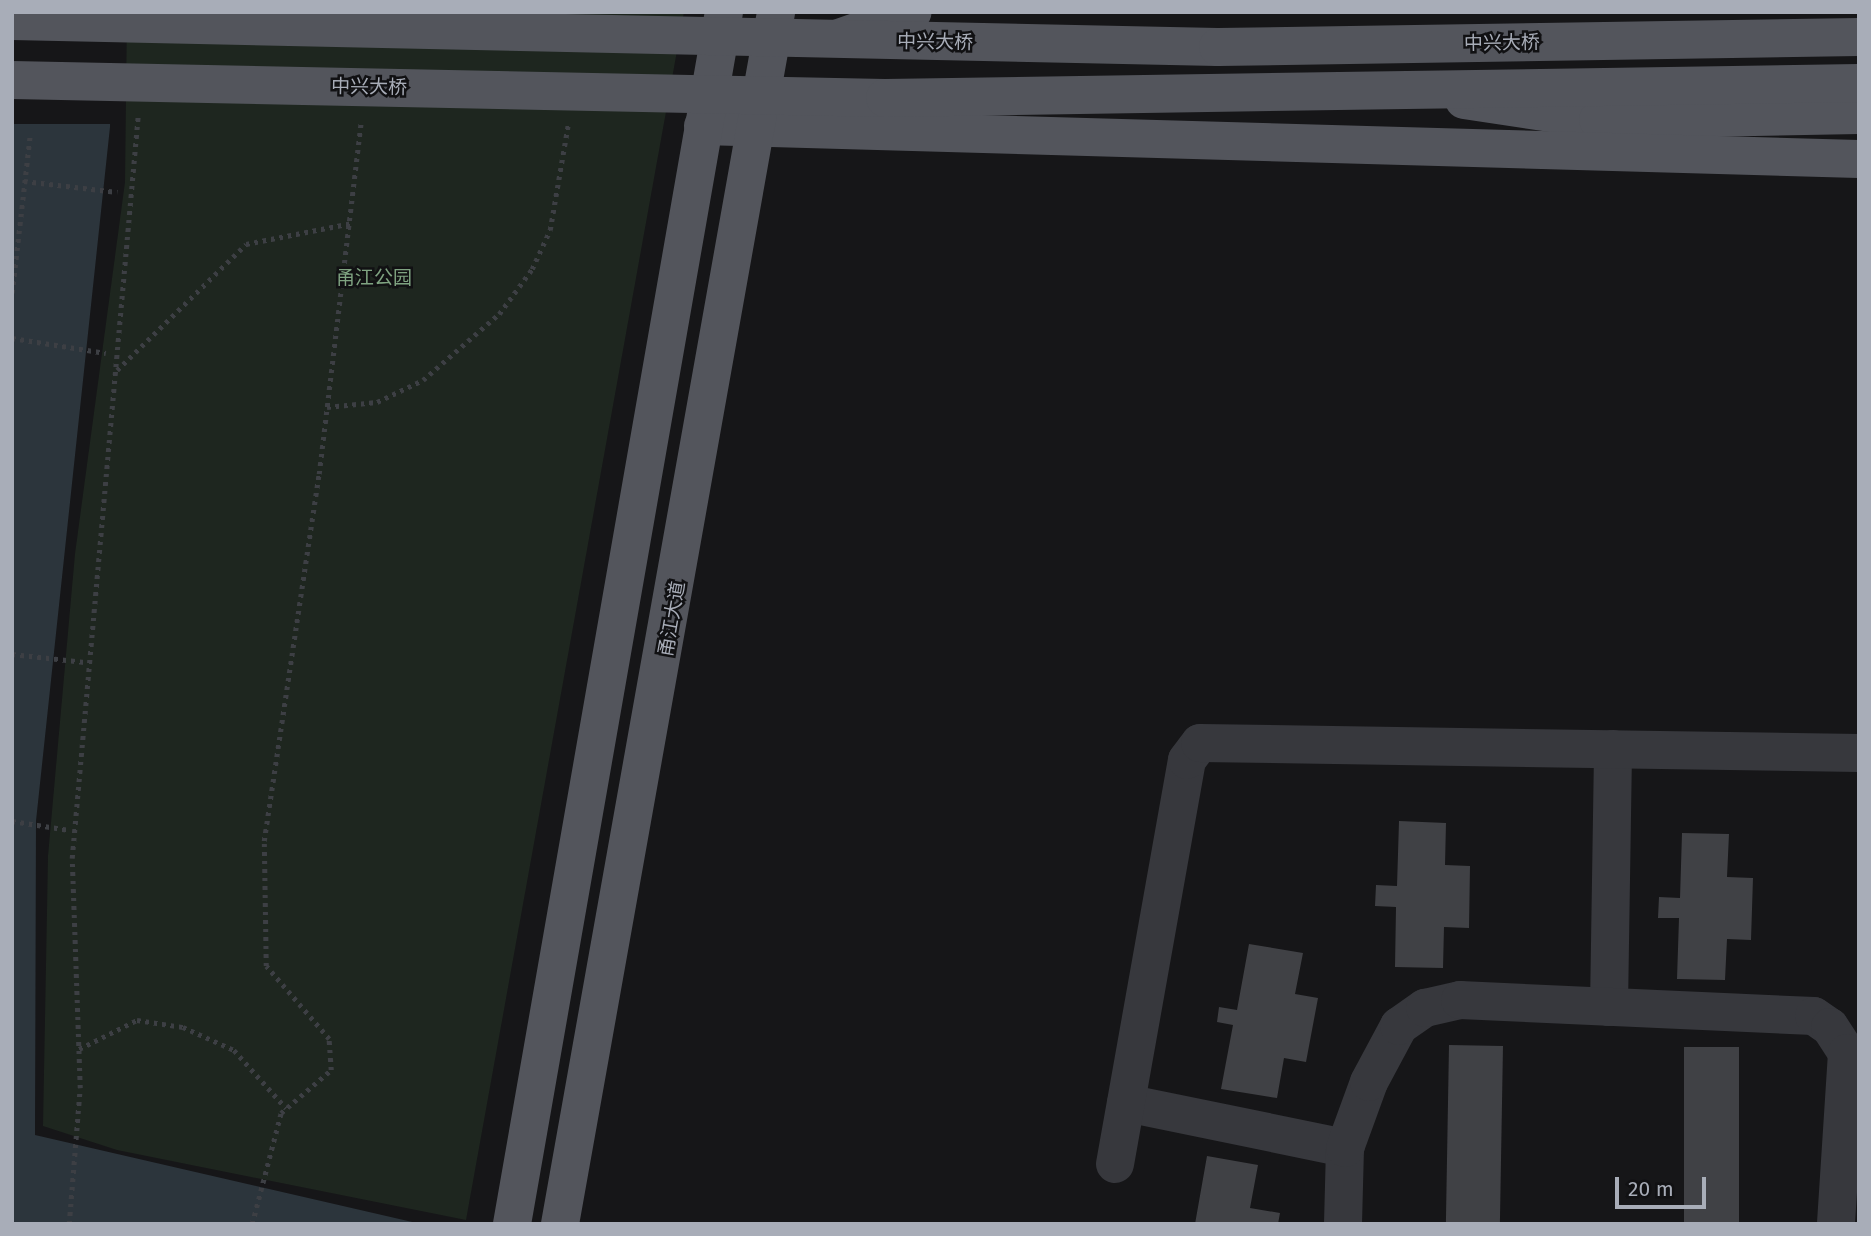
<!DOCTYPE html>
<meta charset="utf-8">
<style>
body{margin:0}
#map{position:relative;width:1871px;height:1236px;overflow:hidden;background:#161618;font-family:"Fira Sans","Noto Sans SC",sans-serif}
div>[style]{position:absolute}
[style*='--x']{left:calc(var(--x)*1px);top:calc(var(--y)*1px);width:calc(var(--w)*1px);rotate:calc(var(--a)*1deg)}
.green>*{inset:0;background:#1e261f}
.water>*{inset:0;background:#2c353c}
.pier>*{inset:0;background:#161618;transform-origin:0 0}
.building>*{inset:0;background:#404145;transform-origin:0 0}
.path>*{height:4.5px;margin-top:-2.25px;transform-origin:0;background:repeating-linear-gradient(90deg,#3d3f44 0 3.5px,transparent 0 8.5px)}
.minor>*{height:38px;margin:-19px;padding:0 19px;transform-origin:19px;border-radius:19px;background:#37383d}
.major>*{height:38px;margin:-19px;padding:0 19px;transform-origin:19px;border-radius:19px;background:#53555c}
.major-bridge>*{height:38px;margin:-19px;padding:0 19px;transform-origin:19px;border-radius:19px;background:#53555c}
span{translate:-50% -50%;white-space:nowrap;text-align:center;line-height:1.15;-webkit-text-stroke:5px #111113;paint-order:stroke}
.street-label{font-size:19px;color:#a8adb8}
.park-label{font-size:19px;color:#7fa381}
.frame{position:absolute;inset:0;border:14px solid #a8adb8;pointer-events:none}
.scale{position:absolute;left:1615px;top:1177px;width:91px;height:32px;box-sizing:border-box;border:4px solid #a8adb8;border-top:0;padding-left:9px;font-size:21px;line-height:24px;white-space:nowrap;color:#a8adb8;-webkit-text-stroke:5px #111113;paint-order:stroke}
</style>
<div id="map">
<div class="green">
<div style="clip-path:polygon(127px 12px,684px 12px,466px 1220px,117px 1150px,43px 1126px,48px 856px,75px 554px,125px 182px)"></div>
</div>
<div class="water">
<div style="clip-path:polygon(12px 12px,113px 12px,110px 127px,36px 821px,35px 1135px,421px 1224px,12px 1224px)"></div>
</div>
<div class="pier">
<div style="left:12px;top:12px;width:104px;height:112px"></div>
</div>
<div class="building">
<div style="clip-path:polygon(1399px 821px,1446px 823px,1445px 865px,1470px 866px,1469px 928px,1444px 927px,1443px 968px,1395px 967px,1396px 907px,1375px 906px,1376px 885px,1397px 886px)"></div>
<div style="clip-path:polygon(1682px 833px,1729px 834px,1727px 877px,1753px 878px,1751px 940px,1727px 939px,1725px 980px,1677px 979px,1679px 918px,1658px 918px,1659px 897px,1680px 898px)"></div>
<div style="clip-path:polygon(1249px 944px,1303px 953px,1295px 994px,1318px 998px,1306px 1062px,1284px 1058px,1277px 1098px,1221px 1089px,1233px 1025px,1217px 1022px,1219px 1007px,1237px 1010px)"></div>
<div style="left:1449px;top:1045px;width:54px;height:179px;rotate:1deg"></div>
<div style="left:1684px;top:1047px;width:55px;height:177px"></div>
<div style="clip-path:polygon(1207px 1156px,1258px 1165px,1250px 1208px,1280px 1213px,1278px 1224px,1195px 1224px)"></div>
</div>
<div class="path">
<div style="--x:24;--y:181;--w:94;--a:6.7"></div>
<div style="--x:12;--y:293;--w:159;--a:-83.5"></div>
<div style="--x:12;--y:338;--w:95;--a:9.1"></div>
<div style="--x:117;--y:370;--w:180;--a:-44.3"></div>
<div style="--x:246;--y:244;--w:108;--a:-11.2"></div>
<div style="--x:327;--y:407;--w:50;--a:-5.7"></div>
<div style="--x:377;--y:402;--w:51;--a:-25.6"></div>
<div style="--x:423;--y:380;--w:101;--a:-41"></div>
<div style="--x:499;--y:314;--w:56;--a:-53.7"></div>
<div style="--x:532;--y:269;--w:43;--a:-65.2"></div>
<div style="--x:550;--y:230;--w:107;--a:-80.3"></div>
<div style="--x:12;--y:654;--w:73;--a:6.3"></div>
<div style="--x:12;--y:821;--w:58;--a:9"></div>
<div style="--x:79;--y:1049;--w:65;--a:-26.6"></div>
<div style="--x:137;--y:1020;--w:47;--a:8.7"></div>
<div style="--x:183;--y:1027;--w:56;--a:24.3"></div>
<div style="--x:234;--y:1050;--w:78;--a:48.1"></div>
<div style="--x:69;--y:1224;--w:136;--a:-85.4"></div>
<div style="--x:80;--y:1088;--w:230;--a:-92"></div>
<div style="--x:72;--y:858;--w:746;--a:-84.92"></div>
<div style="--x:252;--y:1224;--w:115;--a:-75.4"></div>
<div style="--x:281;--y:1113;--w:66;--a:-40.7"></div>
<div style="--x:331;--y:1070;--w:31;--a:-94"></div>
<div style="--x:329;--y:1039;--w:96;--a:-130.8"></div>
<div style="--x:266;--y:966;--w:125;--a:-90.9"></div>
<div style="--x:264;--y:841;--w:371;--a:-81.5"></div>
<div style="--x:319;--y:474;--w:355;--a:-83.2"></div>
</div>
<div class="minor">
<div style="--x:1609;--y:1007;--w:258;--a:-89.1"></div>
<div style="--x:1126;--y:1103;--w:224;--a:11.6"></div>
<div style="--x:1115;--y:1164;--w:410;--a:-79.9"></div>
<div style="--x:1187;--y:760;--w:21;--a:-53"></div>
<div style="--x:1200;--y:743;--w:659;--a:0.87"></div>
<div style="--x:1343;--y:1224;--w:76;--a:-88.5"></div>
<div style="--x:1345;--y:1148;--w:70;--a:-70"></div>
<div style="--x:1369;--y:1082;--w:64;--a:-61.8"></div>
<div style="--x:1399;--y:1026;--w:32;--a:-35"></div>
<div style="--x:1425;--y:1008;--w:36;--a:-13"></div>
<div style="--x:1460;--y:1000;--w:354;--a:2.6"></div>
<div style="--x:1814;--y:1016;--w:19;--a:35"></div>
<div style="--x:1830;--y:1027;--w:31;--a:57"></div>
<div style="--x:1847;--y:1053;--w:171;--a:93.7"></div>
</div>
<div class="major">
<div style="--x:839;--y:38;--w:78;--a:-19.4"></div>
<div style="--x:1464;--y:100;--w:135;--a:8.5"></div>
<div style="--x:1598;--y:120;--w:261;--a:-1.1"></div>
<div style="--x:703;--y:126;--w:1156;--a:1.64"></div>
<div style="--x:512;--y:1224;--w:1230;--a:-80.08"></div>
<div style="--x:560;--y:1224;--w:1231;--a:-79.89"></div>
</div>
<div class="major-bridge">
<div style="--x:12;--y:21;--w:1206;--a:1.24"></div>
<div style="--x:1218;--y:47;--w:641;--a:-0.89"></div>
<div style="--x:12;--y:80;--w:873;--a:1.18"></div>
<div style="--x:885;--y:98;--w:974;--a:-0.88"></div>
</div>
<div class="street-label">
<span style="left:935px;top:42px;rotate:1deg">中兴大桥</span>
<span style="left:1502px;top:43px;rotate:-1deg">中兴大桥</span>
<span style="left:369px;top:87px;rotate:1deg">中兴大桥</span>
<span style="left:672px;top:619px;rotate:-80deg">甬江大道</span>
</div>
<div class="park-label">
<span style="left:374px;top:278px">甬江公园</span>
</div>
<div class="frame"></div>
<div class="scale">20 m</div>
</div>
